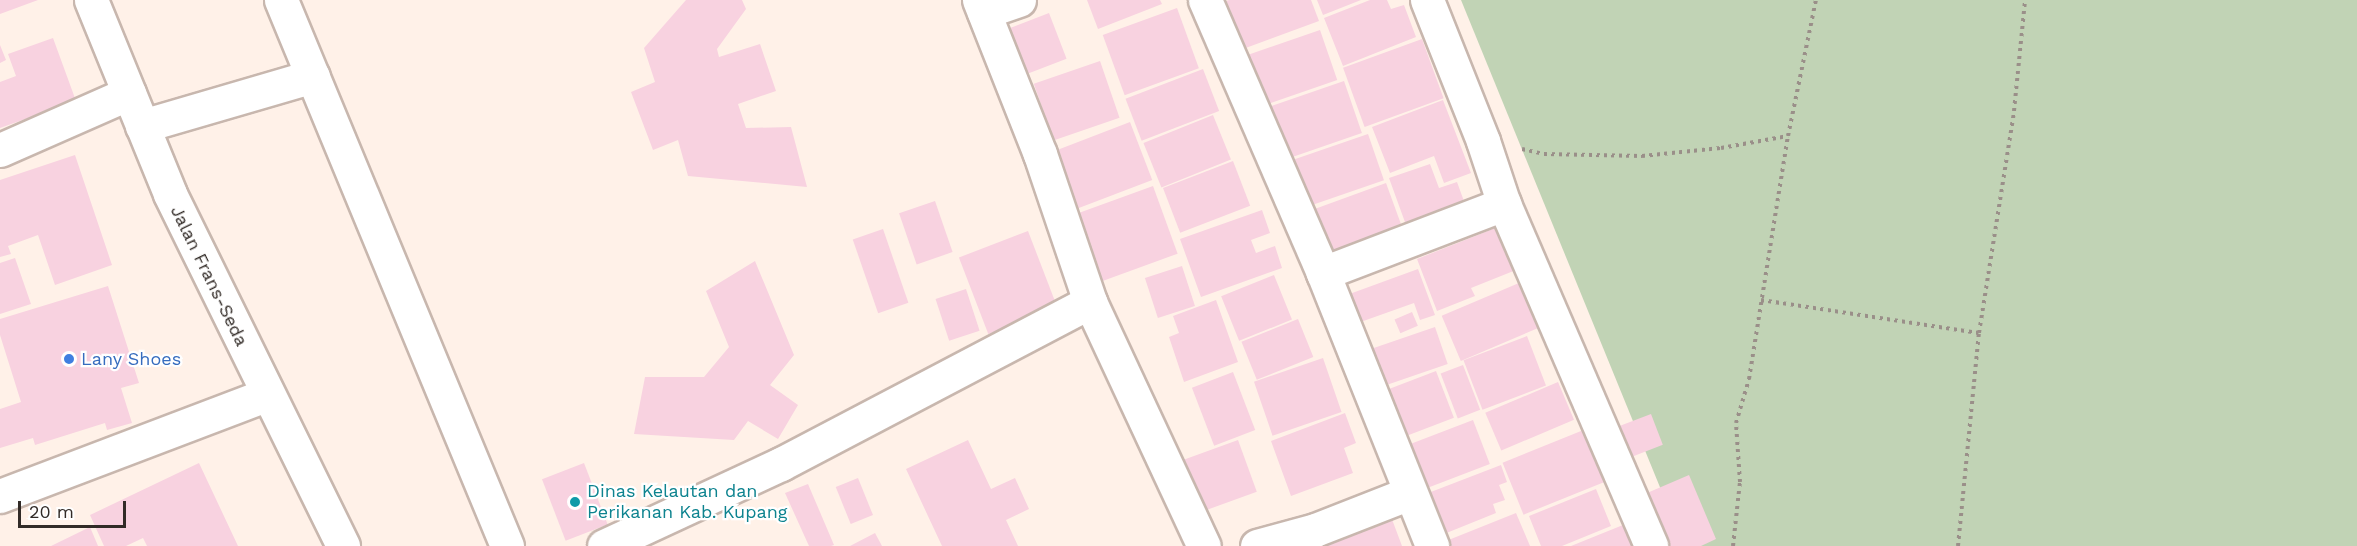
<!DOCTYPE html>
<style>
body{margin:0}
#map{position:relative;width:2357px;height:546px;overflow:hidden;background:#fff1e8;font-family:"Work Sans",sans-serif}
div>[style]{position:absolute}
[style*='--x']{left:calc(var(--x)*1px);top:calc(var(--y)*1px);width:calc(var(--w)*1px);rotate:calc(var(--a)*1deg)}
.green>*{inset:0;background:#c1d3b5}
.building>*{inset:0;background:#f8d2e0;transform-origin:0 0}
.path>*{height:4px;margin-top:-2px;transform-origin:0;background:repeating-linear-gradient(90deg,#9a8f89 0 3px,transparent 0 7.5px)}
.roads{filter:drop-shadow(2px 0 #c8b7ae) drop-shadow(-2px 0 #c8b7ae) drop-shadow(0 2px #c8b7ae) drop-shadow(0 -2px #c8b7ae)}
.minor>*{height:33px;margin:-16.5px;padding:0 16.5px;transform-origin:16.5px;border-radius:16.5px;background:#fff}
.primary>*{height:33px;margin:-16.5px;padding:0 16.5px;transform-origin:16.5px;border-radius:16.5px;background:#fff}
.dots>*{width:16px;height:16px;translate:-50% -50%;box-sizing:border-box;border:3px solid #fff;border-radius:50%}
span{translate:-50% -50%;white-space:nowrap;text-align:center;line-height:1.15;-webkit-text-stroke:4.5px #fff;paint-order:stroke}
.street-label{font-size:18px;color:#322b27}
.shop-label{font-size:18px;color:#366cbe}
.left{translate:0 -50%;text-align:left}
.culture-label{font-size:18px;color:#0d838f}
.scale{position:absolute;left:18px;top:501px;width:108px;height:27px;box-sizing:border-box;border:3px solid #322b27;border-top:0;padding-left:8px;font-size:18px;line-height:21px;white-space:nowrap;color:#322b27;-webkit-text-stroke:4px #fff;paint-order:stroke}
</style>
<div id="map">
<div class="green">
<div style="clip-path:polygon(1461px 0,2357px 0,2357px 546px,1684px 546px)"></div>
</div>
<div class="building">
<div style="clip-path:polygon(0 0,38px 0,0 14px)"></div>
<div style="clip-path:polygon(686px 0,742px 0,746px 9px,717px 49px,719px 57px,760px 44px,776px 91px,738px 104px,746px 128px,791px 127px,807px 187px,688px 176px,678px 140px,653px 150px,631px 92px,655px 82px,644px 48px)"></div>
<div style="clip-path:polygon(1087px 0,1160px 0,1162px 4px,1098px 29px)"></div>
<div style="clip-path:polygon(1229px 0,1311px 0,1319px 21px,1235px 52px,1218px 4px)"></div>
<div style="clip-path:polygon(1317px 0,1361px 0,1323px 15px)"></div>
<div style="clip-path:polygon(1370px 0,1387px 0,1391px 9px,1404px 5px,1416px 37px,1343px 66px,1324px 18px)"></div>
<div style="left:1177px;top:8px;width:64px;height:79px;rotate:70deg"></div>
<div style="left:1049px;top:13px;width:49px;height:46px;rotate:69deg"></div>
<div style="left:1320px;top:30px;width:53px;height:85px;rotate:71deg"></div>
<div style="clip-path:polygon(53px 38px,76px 101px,0 128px,0 82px,16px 76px,8px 54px)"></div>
<div style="left:1422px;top:39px;width:63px;height:84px;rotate:70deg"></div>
<div style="clip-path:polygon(0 45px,6px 60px,0 63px)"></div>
<div style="left:1100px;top:61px;width:60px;height:70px;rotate:71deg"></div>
<div style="left:1203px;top:69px;width:45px;height:83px;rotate:69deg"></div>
<div style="left:1344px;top:81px;width:55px;height:85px;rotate:71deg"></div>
<div style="clip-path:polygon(1443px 100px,1471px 173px,1444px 183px,1434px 156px,1390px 173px,1372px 127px)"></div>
<div style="left:1213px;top:115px;width:48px;height:75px;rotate:68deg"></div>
<div style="left:1130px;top:122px;width:62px;height:80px;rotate:69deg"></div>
<div style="left:1368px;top:134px;width:49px;height:86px;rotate:71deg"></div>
<div style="clip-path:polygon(75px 155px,112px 265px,55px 285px,38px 235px,8px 246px,11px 254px,0 257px,0 180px)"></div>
<div style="left:1233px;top:161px;width:48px;height:75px;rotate:69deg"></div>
<div style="clip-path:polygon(1430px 164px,1439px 188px,1457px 182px,1465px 204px,1406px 225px,1389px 178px)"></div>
<div style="left:1386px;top:183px;width:49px;height:81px;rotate:70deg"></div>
<div style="left:1153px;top:186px;width:72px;height:82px;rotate:70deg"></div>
<div style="left:935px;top:201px;width:54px;height:38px;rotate:71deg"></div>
<div style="clip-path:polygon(1262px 210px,1270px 233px,1251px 240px,1256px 253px,1275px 246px,1282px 268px,1201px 297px,1180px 239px)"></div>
<div style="clip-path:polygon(1498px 227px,1516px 270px,1471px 288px,1475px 296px,1437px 311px,1417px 259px)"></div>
<div style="left:883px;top:229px;width:78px;height:32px;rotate:71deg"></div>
<div style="left:1028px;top:231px;width:82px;height:74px;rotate:69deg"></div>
<div style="clip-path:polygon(15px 258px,31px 304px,0 314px,0 263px)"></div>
<div style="clip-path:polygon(755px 261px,794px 355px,770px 385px,798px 405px,778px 439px,748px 421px,734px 440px,634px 434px,645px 377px,704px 377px,729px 347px,706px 291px)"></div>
<div style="left:1182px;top:266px;width:42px;height:39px;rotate:72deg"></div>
<div style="clip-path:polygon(1418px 269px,1435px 315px,1420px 320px,1414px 303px,1355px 324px,1344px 296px)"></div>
<div style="left:1274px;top:275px;width:48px;height:57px;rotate:68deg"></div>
<div style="left:1519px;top:283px;width:49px;height:84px;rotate:67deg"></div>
<div style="clip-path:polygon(108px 286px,139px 383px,121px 388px,132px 423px,107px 430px,105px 423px,35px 445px,33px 438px,0 448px,0 409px,21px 402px,0 335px,0 319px)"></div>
<div style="left:966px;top:289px;width:44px;height:32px;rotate:72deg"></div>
<div style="clip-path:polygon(1216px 300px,1238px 362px,1184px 382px,1169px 337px,1179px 333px,1173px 316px)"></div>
<div style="left:1412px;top:312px;width:15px;height:19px;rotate:67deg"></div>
<div style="left:1298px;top:319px;width:41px;height:61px;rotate:68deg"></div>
<div style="left:1435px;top:327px;width:39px;height:74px;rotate:71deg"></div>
<div style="left:1527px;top:336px;width:53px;height:68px;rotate:69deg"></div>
<div style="left:1323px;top:358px;width:57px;height:73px;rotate:71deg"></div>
<div style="left:1463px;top:365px;width:48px;height:24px;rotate:69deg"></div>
<div style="left:1436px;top:371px;width:50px;height:63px;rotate:69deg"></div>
<div style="left:1233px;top:372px;width:62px;height:44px;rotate:69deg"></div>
<div style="left:1558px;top:382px;width:41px;height:79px;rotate:67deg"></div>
<div style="clip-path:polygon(1345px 413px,1356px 443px,1344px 448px,1353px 473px,1291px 496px,1271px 441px)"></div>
<div style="left:1651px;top:414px;width:33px;height:33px;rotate:69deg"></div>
<div style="left:1473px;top:420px;width:47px;height:72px;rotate:69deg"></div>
<div style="left:1586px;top:429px;width:56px;height:90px;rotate:68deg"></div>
<div style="clip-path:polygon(968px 440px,991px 489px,1015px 478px,1029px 509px,1006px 520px,1018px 546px,942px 546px,906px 469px)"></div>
<div style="left:1238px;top:440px;width:55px;height:60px;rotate:70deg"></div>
<div style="clip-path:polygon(199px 463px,238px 546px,147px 546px,143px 538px,126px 546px,104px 546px,90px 515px)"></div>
<div style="left:584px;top:463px;width:66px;height:45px;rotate:69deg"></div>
<div style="clip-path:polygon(1501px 465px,1507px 482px,1499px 485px,1505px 500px,1493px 504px,1496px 513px,1439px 536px,1423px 495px)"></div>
<div style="clip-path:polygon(1689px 475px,1716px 539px,1701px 546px,1670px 546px,1647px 493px)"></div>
<div style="left:858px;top:478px;width:40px;height:24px;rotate:68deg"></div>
<div style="clip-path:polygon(808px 484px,834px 545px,831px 546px,809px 546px,785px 493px)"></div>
<div style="clip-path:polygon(1596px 489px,1611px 526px,1562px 546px,1541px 546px,1529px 516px)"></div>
<div style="clip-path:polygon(1387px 506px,1402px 546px,1317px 546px)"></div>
<div style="clip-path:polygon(1516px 513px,1530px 546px,1448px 546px,1446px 541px)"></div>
<div style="clip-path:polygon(1623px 525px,1632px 546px,1571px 546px)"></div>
<div style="clip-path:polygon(90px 527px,98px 546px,51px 546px)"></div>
<div style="clip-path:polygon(875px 533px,882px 546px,850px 546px)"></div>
</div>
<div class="path">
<div style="--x:1522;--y:149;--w:23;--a:13"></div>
<div style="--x:1544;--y:154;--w:98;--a:1.2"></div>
<div style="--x:1642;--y:156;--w:79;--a:-5.8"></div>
<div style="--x:1721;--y:148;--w:68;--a:-10.2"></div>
<div style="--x:1761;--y:300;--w:220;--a:8.6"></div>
<div style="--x:1733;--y:546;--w:64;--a:-83.8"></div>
<div style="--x:1740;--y:482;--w:59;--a:-93.9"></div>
<div style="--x:1736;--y:423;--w:46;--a:-73.5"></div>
<div style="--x:1749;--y:379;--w:246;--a:-80.9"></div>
<div style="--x:1788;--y:136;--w:139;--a:-78.4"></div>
<div style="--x:1958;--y:546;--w:214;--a:-84.4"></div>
<div style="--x:1979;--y:333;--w:225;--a:-81"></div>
<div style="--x:2014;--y:111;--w:112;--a:-84.3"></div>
</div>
<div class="roads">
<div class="minor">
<div style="--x:979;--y:0;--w:166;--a:68.4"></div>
<div style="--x:1040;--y:154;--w:156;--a:71.3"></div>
<div style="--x:1090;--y:302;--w:269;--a:65"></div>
<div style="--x:1205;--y:0;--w:297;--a:66.6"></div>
<div style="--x:1323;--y:273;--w:294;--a:68.2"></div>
<div style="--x:1427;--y:0;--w:152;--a:68.3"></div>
<div style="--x:1483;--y:141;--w:66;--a:71.6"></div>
<div style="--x:1504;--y:204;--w:372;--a:66.7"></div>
<div style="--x:984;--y:12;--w:37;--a:-19"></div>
<div style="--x:0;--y:150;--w:141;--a:-23.8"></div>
<div style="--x:1323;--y:273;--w:194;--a:-20.9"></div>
<div style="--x:0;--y:496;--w:285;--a:-20.8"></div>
<div style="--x:604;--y:546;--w:195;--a:-24.9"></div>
<div style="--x:781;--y:464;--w:349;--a:-27.7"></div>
<div style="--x:1257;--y:546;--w:60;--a:-15.4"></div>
<div style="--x:1315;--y:530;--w:102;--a:-21.3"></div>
</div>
<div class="primary">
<div style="--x:91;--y:0;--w:209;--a:67.8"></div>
<div style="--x:170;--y:194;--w:392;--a:63.8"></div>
<div style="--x:281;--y:0;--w:591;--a:67.51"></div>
<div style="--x:142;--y:126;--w:178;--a:-16.3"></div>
</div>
</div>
<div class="dots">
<div style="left:69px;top:359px;background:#3f7fe0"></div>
<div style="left:575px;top:502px;background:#0f9aa8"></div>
</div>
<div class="street-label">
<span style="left:209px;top:276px;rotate:64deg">Jalan Frans-Seda</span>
</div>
<div class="shop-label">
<span class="left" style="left:81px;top:359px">Lany Shoes</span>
</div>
<div class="culture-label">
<span class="left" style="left:587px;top:502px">Dinas Kelautan dan<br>Perikanan Kab. Kupang</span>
</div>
<div class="scale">20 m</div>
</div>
